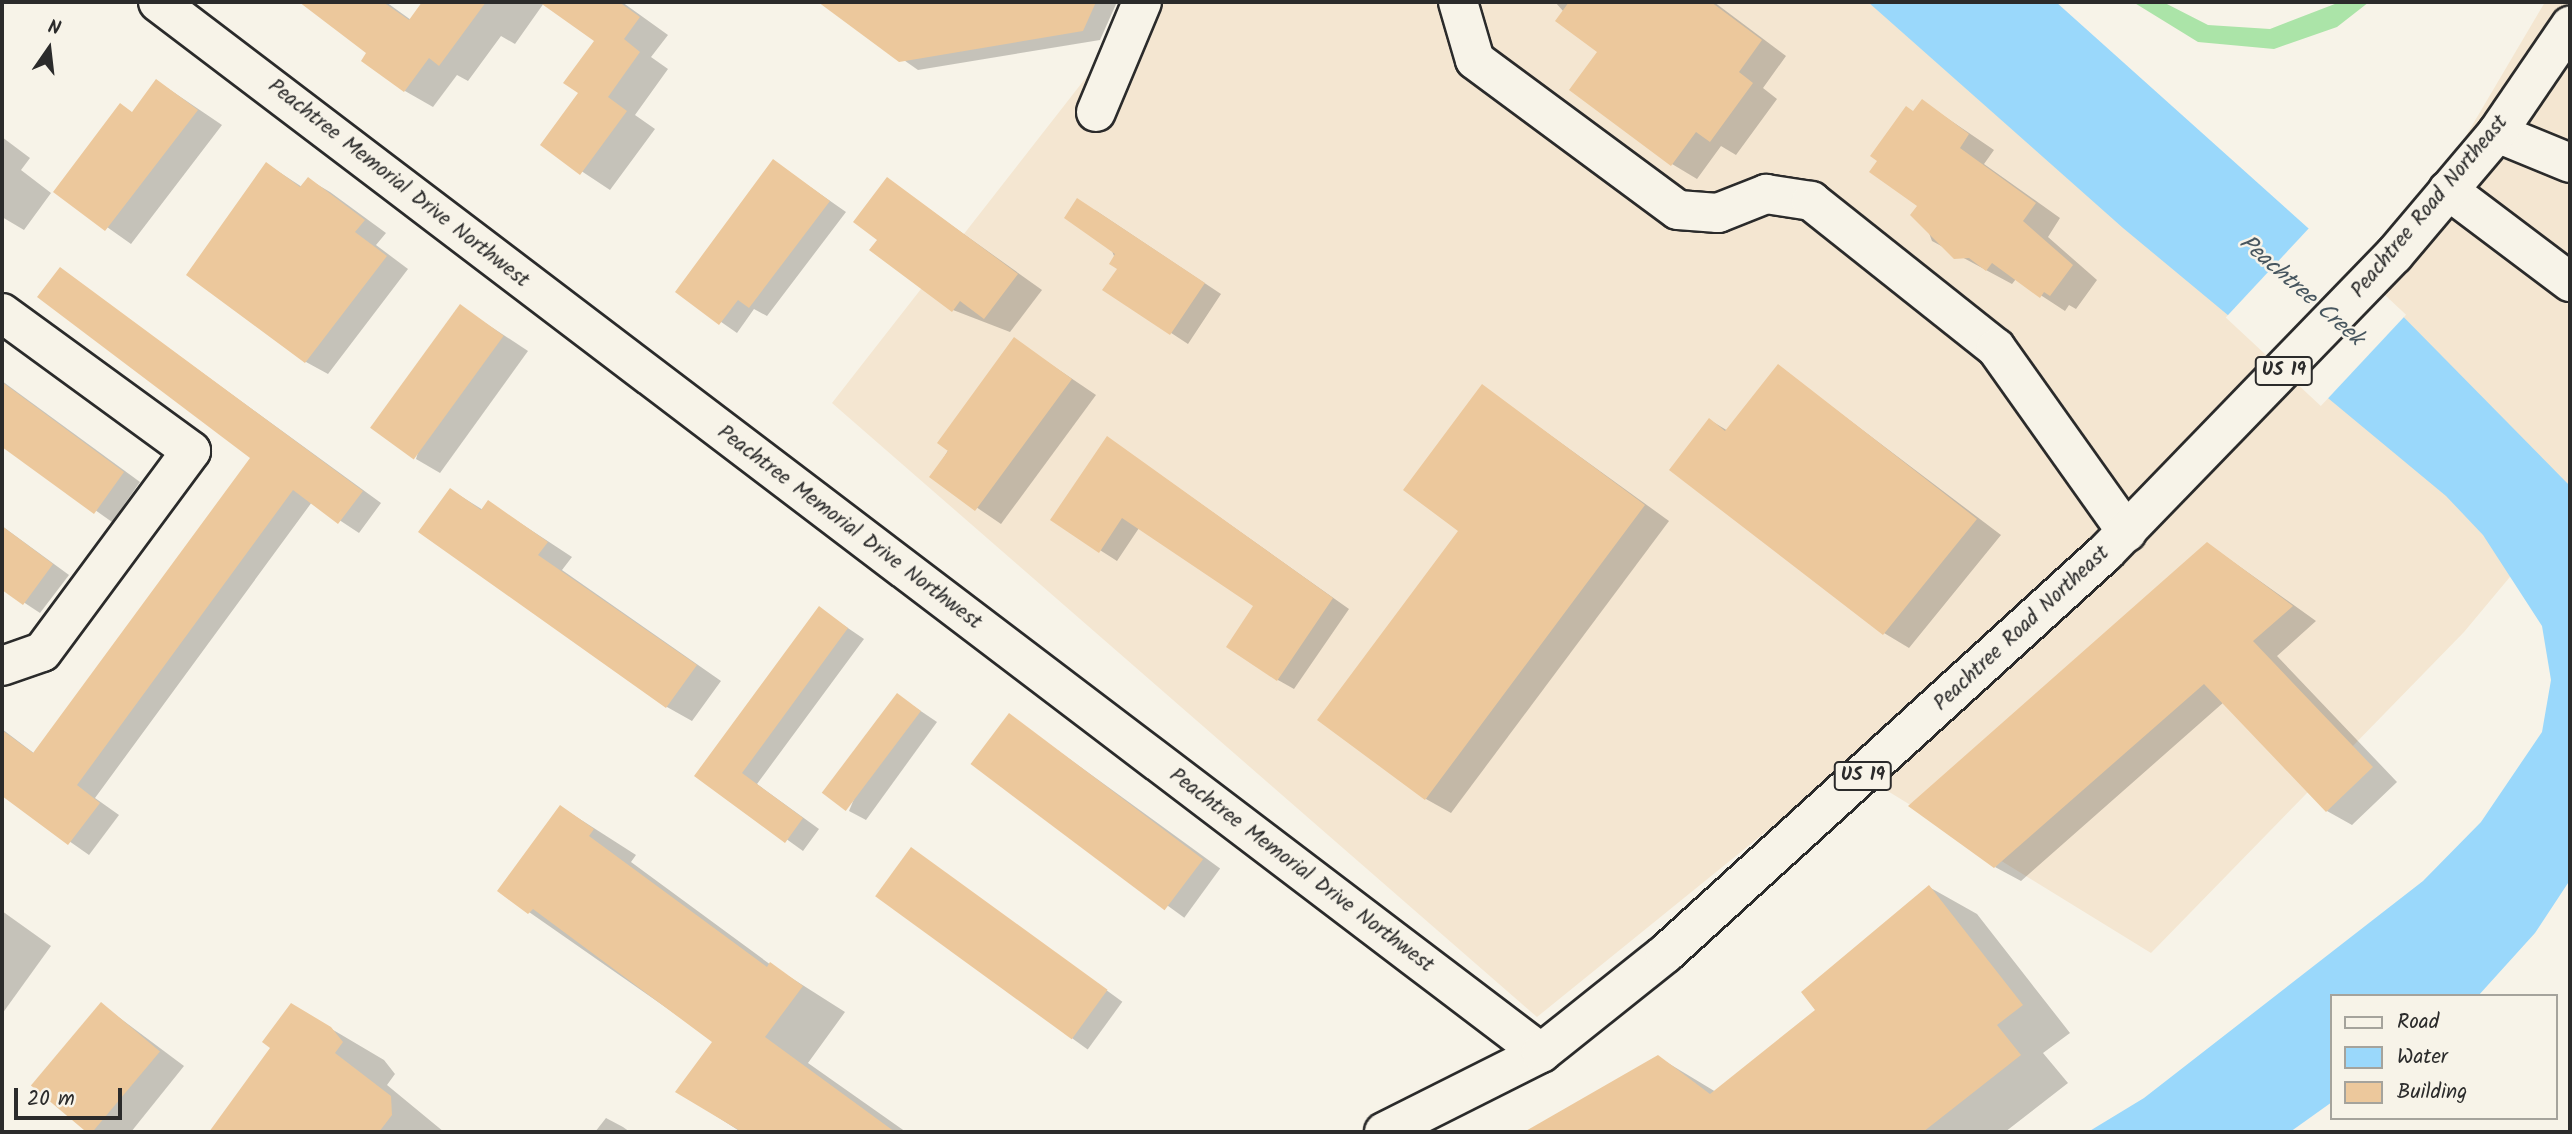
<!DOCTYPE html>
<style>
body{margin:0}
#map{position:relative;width:2572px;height:1134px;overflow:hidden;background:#f7f3e8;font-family:Kalam,sans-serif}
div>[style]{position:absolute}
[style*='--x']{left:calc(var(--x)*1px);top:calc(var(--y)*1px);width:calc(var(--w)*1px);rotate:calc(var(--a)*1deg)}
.built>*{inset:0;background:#f4e6d1}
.green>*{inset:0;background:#abe4a8}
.water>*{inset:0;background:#9ad8fb}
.pier>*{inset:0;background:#f7f3e8;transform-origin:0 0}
.shadow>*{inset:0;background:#0003;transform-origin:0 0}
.building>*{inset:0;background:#ecc89c;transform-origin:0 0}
.roads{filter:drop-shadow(2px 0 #2b2b2b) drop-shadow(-2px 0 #2b2b2b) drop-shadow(0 2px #2b2b2b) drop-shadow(0 -2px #2b2b2b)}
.minor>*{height:38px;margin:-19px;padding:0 19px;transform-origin:19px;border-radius:19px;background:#f7f3e8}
.highway>*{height:38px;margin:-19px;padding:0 19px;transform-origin:19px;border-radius:19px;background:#f7f3e8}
span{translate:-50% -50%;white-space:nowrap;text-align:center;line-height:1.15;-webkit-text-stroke:5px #f7f3e8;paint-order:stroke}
.shield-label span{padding:2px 5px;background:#f7f3e8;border:2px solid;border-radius:5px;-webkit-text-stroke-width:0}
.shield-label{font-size:19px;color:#2b2b2b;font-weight:700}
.street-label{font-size:21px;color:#2b2b2b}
.water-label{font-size:23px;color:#47565f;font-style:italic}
.frame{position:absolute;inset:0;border:4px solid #2b2b2b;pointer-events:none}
.legend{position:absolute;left:2330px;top:994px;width:228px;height:126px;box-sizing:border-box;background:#f7f3e8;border:2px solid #a5a39c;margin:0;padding:9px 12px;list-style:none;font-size:21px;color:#2b2b2b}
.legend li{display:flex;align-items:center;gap:14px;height:35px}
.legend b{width:35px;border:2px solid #a5a39c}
.north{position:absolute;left:14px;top:14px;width:70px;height:70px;-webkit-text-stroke:5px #f7f3e8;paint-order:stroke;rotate:14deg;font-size:19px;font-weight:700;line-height:28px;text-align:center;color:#2b2b2b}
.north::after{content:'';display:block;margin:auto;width:24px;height:32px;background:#2b2b2b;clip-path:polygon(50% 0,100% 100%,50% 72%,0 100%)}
.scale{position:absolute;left:14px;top:1088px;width:108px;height:32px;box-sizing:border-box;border:4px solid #2b2b2b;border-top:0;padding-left:9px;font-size:21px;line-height:24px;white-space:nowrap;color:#2b2b2b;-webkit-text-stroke:5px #f7f3e8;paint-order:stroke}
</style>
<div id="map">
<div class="built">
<div style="clip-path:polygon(1145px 2px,1888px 2px,2290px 344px,2424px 207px,2545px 2px,2570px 2px,2570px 505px,2464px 632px,2151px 953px,1847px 766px,1537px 1017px,832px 403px)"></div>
</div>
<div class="green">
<div style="clip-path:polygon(2133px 2px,2163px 2px,2208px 25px,2270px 29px,2340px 2px,2369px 2px,2337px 27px,2274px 49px,2198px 42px)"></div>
</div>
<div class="water">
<div style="clip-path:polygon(1868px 2px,2056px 2px,2375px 288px,2570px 486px,2570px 880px,2535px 933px,2478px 996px,2332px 996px,2332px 1102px,2290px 1132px,2088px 1132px,2144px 1098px,2423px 881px,2481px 822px,2542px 732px,2551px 680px,2542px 626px,2483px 535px,2446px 496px,2123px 228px)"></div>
</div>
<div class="pier">
<div style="left:2311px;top:226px;width:130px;height:125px;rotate:43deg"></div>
</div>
<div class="shadow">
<div style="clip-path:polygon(301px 2px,386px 2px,411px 20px,424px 2px,622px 2px,668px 35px,651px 57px,668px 69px,635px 115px,655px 129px,610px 190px,542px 145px,580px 93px,596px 41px,544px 3px,515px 44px,501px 36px,468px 81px,457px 75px,433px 107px,405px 91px,369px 53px)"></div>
<div style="clip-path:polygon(821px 2px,1117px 2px,1100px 40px,918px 70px)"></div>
<div style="clip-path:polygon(1555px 2px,1714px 2px,1786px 56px,1763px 88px,1777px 99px,1736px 155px,1721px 146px,1697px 179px,1672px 164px,1599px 51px)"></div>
<div style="clip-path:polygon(157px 81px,222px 125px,131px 244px,56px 191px,121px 106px,133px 113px)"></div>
<div style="clip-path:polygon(1922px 101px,1994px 150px,1984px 164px,2060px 218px,2048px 237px,2097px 280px,2076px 309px,2069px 305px,2065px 311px,2016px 279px,2012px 284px,1932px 241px,1919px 206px,1914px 113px)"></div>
<div style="clip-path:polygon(2px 137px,30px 158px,21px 170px,51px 193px,24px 230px,2px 217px)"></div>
<div style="clip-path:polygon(773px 161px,846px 212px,767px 316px,754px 309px,737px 333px,678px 292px)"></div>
<div style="clip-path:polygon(267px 164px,302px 187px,308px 179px,330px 192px,386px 233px,376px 245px,408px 269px,328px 374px,306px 362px)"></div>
<div style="clip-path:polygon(887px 179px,1042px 290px,1010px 332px,953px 310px,879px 240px)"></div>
<div style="clip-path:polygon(1095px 210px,1221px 294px,1188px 344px,1104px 289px,1119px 268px)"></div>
<div style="clip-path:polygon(60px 269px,381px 503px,359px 533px,312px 502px,95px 798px,119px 815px,89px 855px,2px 794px,2px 729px,35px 754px,252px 458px)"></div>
<div style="clip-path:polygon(461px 307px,528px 351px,440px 473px,416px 459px)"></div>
<div style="clip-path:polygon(1015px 340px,1096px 395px,1001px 524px,932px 477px)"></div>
<div style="clip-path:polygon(1778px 366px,2001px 535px,1909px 648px,1884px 633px,1710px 420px,1728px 431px)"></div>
<div style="clip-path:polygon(2px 381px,140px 482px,112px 522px,2px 444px)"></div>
<div style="clip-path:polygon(1482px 386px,1669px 521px,1451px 813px,1426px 799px)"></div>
<div style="clip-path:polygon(1108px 438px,1349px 609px,1294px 689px,1278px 680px,1256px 606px,1139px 528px,1117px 561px,1053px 520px)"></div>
<div style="clip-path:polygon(451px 490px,483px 510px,488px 502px,572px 557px,562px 570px,721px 681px,692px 721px,667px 707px)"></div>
<div style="clip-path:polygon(2px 526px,69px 575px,40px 613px,2px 588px)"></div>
<div style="clip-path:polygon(2208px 544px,2316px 621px,2277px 656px,2397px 782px,2352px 825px,2327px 811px,2224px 702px,2021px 881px,1995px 867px)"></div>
<div style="clip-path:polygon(820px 609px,864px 639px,757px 784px,819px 829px,803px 851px,697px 775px)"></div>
<div style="clip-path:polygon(897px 695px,937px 722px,866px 820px,849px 811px)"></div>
<div style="left:1009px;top:715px;width:261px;height:61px;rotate:36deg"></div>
<div style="clip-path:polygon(561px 807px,636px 855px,631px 862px,771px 965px,845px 1012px,808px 1063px,906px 1132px,741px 1132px,677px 1091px,714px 1041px,529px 912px)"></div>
<div style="left:912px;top:849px;width:260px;height:59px;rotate:36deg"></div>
<div style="clip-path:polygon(1929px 887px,1977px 914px,2070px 1033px,2043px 1053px,2068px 1083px,2005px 1132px,1758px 1132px,1763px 1120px,1754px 1132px,1532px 1132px,1658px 1057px,1716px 1092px,1817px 1010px)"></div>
<div style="clip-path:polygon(2px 911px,51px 946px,2px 1014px)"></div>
<div style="clip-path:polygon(101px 1004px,184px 1066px,131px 1132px,92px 1132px,34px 1086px)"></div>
<div style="clip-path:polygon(291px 1005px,384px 1060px,395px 1074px,387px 1085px,444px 1132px,212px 1132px,272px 1047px)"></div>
<div style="clip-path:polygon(606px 1118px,623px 1127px,630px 1132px,595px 1132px)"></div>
</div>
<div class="building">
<div style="clip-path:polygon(299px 2px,383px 2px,409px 20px,422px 2px,486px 2px,439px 66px,429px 58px,404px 92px,361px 61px,366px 53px)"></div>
<div style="clip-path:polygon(539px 2px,619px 2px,640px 17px,624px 39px,640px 52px,608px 97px,627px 111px,580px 175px,540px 145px,578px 93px,563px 83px,594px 41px)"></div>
<div style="clip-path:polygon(818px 2px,1096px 2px,1083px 31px,899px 62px)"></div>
<div style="clip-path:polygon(1569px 2px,1711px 2px,1762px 40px,1739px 72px,1753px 83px,1710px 142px,1696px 132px,1671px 166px,1569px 90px,1597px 52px,1555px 21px)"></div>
<div style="clip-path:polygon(156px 79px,198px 110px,105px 231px,53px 192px,120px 103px,132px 112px)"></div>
<div style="clip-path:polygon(1922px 99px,1969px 134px,1960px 148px,2036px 203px,2023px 221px,2073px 265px,2050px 296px,2044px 292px,2040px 298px,1992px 263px,1986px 271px,1969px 258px,1954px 259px,1910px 215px,1917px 206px,1869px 172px,1877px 161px,1870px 156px,1906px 106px,1913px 111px)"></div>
<div style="clip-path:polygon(773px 159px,830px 201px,749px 308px,738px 300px,719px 325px,675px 292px)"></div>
<div style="clip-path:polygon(266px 162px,300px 187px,308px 177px,365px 220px,355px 232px,387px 256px,305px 363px,186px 275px)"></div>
<div style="clip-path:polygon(887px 177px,1018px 274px,984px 319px,960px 301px,952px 312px,869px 250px,877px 240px,853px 222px)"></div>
<div style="clip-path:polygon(1077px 198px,1205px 283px,1170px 335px,1102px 290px,1117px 269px,1109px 264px,1115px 254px,1064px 218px)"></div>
<div style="clip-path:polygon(60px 267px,363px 491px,338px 524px,293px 490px,77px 785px,100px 803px,68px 845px,2px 796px,2px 730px,33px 753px,250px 458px,37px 297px)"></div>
<div style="left:460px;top:304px;width:54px;height:153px;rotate:36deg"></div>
<div style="clip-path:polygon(1014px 337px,1072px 379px,975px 511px,929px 477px,948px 451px,937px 443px)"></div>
<div style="clip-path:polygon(1778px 364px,1977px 519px,1883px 635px,1669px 470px,1709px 418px,1725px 431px)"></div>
<div style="clip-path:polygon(2px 382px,124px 472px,94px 514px,2px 447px)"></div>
<div style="clip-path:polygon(1482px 384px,1645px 505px,1425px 800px,1317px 720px,1458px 531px,1403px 490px)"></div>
<div style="clip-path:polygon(1107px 436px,1333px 598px,1277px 681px,1226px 647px,1253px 606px,1122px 518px,1099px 553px,1050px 520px)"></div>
<div style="clip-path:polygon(450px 488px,481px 510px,488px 500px,548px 542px,538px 555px,697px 665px,666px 708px,418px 532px)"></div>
<div style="clip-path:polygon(2px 526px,53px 564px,23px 605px,2px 590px)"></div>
<div style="clip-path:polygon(2207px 542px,2293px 606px,2253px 641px,2373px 767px,2326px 812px,2204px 684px,1994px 868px,1908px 806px)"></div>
<div style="clip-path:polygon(819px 606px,848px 628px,742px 773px,803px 818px,785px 843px,694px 776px)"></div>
<div style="left:897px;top:693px;width:30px;height:125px;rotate:37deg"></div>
<div style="left:1009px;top:713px;width:243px;height:64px;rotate:37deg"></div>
<div style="clip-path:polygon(560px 805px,594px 829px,589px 836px,767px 967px,770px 962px,803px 986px,765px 1037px,895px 1132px,742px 1132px,675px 1092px,712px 1042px,533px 909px,528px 914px,497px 891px)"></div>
<div style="left:911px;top:847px;width:243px;height:61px;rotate:36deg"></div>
<div style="clip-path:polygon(1929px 885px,2023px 1005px,1997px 1025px,2021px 1055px,1923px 1132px,1524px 1132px,1658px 1055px,1710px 1094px,1815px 1010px,1801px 992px)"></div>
<div style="left:101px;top:1002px;width:77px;height:109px;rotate:40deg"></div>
<div style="clip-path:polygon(291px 1003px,331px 1027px,343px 1042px,335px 1053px,391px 1096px,392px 1115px,379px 1132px,209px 1132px,270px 1048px,262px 1042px)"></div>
</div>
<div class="roads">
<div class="minor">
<div style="--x:158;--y:2;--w:1737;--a:37.23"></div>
<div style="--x:1458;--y:2;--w:60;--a:73.7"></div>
<div style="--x:1475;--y:60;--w:252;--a:36.5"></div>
<div style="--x:1678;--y:210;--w:40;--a:4.3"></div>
<div style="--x:1718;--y:213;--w:52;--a:-21.6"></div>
<div style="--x:1766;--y:194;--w:46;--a:8.8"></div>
<div style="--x:1811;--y:201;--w:236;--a:38.5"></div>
<div style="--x:1996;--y:348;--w:226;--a:54.6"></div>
<div style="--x:1096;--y:112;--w:119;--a:-67.3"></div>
<div style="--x:2497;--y:133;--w:79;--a:22.3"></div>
<div style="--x:2448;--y:190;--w:153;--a:37"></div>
<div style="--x:2;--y:313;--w:234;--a:36.1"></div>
<div style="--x:191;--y:451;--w:250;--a:126.5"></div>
<div style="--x:42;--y:652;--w:42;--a:160.7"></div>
</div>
<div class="highway">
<div style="--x:1384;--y:1132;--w:176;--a:-26.7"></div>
<div style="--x:1541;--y:1053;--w:159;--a:-38.6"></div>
<div style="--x:1665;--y:954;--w:597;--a:-42.35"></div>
<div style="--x:2106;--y:552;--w:414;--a:-45.9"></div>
<div style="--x:2394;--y:255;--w:160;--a:-49.8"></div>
<div style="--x:2497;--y:133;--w:130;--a:-55.7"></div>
</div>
</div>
<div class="shield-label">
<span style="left:2284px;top:371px">US 19</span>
<span style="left:1863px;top:776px">US 19</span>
</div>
<div class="street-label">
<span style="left:398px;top:184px;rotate:38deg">Peachtree Memorial Drive Northwest</span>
<span style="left:2430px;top:207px;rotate:-50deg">Peachtree Road Northeast</span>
<span style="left:849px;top:528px;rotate:37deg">Peachtree Memorial Drive Northwest</span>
<span style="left:2022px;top:629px;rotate:-43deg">Peachtree Road Northeast</span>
<span style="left:1301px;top:871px;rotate:37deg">Peachtree Memorial Drive Northwest</span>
</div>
<div class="water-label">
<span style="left:2301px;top:291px;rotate:41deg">Peachtree Creek</span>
</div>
<div class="frame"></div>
<ul class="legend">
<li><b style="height:9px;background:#f7f3e8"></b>Road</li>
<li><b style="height:19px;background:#9ad8fb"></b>Water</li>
<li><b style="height:19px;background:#ecc89c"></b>Building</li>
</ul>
<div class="north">N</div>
<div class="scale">20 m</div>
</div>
